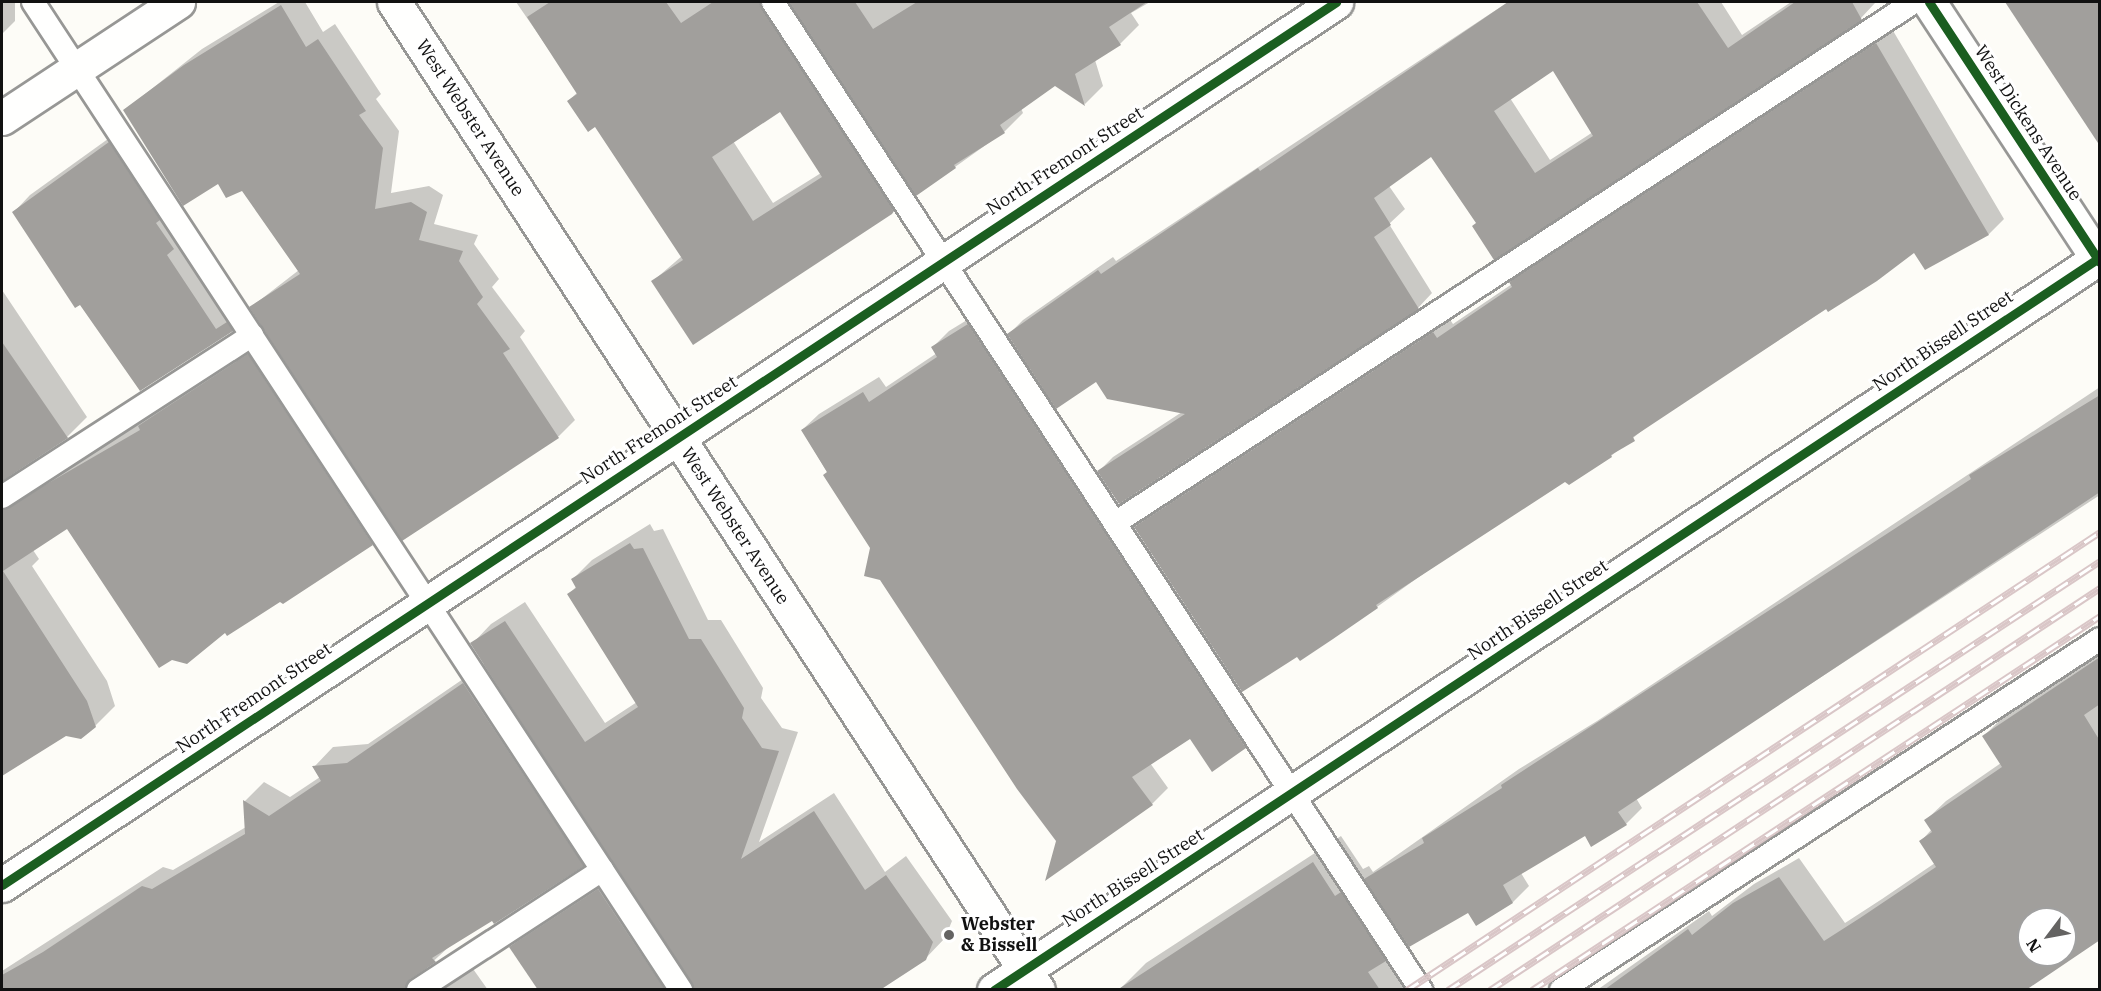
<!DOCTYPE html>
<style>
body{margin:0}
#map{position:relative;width:2101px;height:991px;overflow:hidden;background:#fdfcf7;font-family:"IBM Plex Serif",serif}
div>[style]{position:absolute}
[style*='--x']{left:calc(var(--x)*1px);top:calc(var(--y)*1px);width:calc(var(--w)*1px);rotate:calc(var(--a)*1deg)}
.shadow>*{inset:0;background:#0003}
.building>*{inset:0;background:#a19f9c}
.roads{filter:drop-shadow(2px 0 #979795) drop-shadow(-2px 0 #979795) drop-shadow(0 2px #979795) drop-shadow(0 -2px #979795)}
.service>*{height:22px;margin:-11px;padding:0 11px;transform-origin:11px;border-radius:11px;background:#fffffe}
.minor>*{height:33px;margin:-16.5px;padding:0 16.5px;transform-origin:16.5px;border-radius:16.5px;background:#fffffe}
.tertiary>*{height:33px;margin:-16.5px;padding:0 16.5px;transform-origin:16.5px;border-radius:16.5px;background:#fffffe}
.rail>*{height:7px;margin-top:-3.5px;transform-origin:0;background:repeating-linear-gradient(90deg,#fff 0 14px,#d9c6c7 0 28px);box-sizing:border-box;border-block:2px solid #d9c6c7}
.cycleway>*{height:9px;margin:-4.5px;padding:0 4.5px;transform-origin:4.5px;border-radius:4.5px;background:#1b5e20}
.dots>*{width:16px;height:16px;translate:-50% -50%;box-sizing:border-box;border:3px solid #fff;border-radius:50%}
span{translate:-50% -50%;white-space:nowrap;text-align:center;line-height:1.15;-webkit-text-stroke:6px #fff;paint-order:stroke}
.street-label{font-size:18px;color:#111}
.poi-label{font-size:18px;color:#111;font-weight:700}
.left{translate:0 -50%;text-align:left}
.frame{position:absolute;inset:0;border:3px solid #111;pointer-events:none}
.north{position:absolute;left:2017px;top:907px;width:60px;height:60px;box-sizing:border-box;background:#fff;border:2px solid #a0a0a0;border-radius:50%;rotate:238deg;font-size:16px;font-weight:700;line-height:24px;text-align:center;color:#111}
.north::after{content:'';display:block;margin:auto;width:21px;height:27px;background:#646362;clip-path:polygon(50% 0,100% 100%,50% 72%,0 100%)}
</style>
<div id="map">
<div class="shadow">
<div style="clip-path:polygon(2px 2px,15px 2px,15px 21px,2px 34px)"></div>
<div style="clip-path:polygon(279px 2px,305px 2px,323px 32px,335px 24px,381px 94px,376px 99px,399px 131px,391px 193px,429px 186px,443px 195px,434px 224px,478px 235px,474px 244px,499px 279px,492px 287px,525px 331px,520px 337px,575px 420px,559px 436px,403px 539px,393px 523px,372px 544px,68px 527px,33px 550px,39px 559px,32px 566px,107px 681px,115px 706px,95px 726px,66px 734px,2px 775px,2px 290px,87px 417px,67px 437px,9px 475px,10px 484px,23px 491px,149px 417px,177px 394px,269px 335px,251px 307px,299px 270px,243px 189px,218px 182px,125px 110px,202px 49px)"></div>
<div style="clip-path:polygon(evenodd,516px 2px,1150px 2px,1131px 13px,1139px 25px,1120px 44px,1095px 60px,1103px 86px,1085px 104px,1055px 84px,1021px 108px,1023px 113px,1004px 132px,955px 167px,913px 189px,893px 209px,653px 281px,682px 256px,596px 125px,568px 101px,578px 92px,516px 2px,781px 109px,821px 173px,773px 203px,733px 141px,781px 109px)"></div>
<div style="clip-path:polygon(evenodd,1508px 2px,1721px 2px,1742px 35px,1791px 2px,1875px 3px,1861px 18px,1494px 258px,1478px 223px,1431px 155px,1389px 186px,1405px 209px,1389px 224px,1432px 293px,1418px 308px,1099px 471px,1113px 457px,1182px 412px,1096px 380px,1009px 334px,1023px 320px,1113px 257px,1116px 261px,1508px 2px,1553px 69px,1593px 132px,1550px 160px,1510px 98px,1553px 69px)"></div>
<div style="clip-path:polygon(2007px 2px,2100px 2px,2098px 140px)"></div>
<div style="clip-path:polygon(1892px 29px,2004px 219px,1989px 234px,1925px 268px,1915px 251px,1650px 424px,1611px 456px,1565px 480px,1469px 541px,1377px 607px,1135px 527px,1151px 512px,1449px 318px,1453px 324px,1512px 284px,1526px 267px)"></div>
<div style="clip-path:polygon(126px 126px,248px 314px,232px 330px,141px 389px,14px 212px,30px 195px)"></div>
<div style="clip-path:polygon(985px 309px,1262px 731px,1245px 747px,1190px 737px,1150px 763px,1168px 788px,1152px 804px,1058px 841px,872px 548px,802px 430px,819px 414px,879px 377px,886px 387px,937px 353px,933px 347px,949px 331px)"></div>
<div style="clip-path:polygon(2100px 387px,2100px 495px,1636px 798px,1642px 808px,1626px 824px,1585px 834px,1521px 873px,1529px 886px,1513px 902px,1477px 924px,1468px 911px,1406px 939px,1397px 948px,1410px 990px,1119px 990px,1146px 963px,1341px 836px,1363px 869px,1369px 866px,1373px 872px,1519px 769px,1597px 721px)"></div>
<div style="clip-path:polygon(650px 524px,654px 531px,663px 529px,708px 620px,721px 620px,763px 688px,761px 698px,782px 728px,798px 732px,759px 842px,834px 793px,885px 872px,906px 856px,952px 921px,945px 938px,925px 959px,878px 990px,539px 990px,511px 947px,531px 927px,620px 869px,603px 844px,583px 865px,452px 944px,426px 968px,426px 978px,471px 966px,488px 990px,2px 990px,2px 971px,163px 867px,173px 870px,246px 827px,245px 801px,264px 782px,290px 797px,320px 777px,314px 767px,333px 747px,368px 744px,485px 664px,472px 644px,491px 624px,525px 602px,605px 723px,637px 702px,569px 594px,577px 586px,572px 580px,592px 560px)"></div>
<div style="clip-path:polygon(evenodd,2100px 653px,2100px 935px,2023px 990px,1597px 990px,1709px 911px,1712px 916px,1754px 884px,1799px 858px,1845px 923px,1882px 899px,1935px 863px,1921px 841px,1932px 829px,1926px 820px,1946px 801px,2001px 763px,1984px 736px,2003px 717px,2100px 653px,2029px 919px,2065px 919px,2065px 955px,2029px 955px,2029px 919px)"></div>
</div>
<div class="building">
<div style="clip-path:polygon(evenodd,550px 2px,666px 2px,681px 23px,713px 2px,760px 2px,894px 211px,892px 214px,693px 345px,651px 281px,683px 260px,595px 127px,588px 132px,567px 101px,577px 94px,527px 17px,550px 2px,780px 112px,822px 177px,753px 221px,712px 157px,780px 112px)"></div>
<div style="clip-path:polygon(789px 2px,855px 2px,873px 29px,917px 2px,1147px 2px,1109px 27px,1121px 45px,1075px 74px,1085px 106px,1055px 86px,1000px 125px,1005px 133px,954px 165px,956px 168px,916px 196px)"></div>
<div style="clip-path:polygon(evenodd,1508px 2px,1697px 2px,1728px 48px,1795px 2px,1852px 2px,1862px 20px,1494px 260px,1472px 226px,1476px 223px,1431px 157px,1374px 198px,1391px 225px,1374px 237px,1419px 309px,1119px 504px,1097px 471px,1185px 414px,1107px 399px,1096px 382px,1056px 409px,1007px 334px,1098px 270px,1101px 274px,1258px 168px,1260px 171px,1508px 2px,1553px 71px,1593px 136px,1535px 173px,1494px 111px,1553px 71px)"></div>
<div style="clip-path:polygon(2005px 2px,2100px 2px,2100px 146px)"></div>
<div style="clip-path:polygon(281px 5px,306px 47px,318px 39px,366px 111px,359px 115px,383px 148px,375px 209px,411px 202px,427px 212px,419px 240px,463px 251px,459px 261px,483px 297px,477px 304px,510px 349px,503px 353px,559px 438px,402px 541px,249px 307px,300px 274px,242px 191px,226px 198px,218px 184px,183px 206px,123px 110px,184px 65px)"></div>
<div style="clip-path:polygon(1876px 43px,1989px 235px,1925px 270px,1914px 253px,1877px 281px,1828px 312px,1826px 309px,1633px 437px,1635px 441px,1611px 455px,1612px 457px,1569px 485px,1565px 482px,1376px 605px,1378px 608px,1333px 639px,1300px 661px,1297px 657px,1242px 692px,1134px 527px,1433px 332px,1437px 338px,1512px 287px,1509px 282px)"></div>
<div style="clip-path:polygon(109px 142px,160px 220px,156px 223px,174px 249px,167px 255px,216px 329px,227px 322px,233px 331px,140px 391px,80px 305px,75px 308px,12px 212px)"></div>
<div style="clip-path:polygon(968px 324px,1246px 748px,1212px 772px,1190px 739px,1132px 777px,1153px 805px,1045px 881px,1056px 841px,1017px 789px,880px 580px,864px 576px,870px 548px,823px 475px,827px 472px,801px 430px,863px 392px,869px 402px,937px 357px,931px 347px)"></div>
<div style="clip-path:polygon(2px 342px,68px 438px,2px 481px)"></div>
<div style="clip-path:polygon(248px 354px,373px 545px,283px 604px,280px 602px,227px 636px,225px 633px,187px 664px,172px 660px,159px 668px,67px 529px,3px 571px,87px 701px,96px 727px,81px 739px,66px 736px,2px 776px,2px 510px,140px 430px,138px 426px,156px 414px)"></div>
<div style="clip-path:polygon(2100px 395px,2100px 492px,1618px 812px,1627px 825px,1591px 847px,1585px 836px,1503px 885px,1513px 903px,1476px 926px,1468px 913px,1409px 947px,1364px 879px,1424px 843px,1422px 838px,1502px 788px,1501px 785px,1971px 479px,1969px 475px)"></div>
<div style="clip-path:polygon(630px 543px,634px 549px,643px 548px,689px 639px,701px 639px,744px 708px,742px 718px,762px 748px,779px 751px,741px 859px,814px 811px,865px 890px,886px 875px,933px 942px,926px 960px,880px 990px,694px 990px,470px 643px,505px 621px,585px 742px,638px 707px,567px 594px,576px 588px,571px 579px)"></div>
<div style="clip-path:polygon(evenodd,2100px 657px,2100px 704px,2084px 715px,2100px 741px,2100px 940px,2026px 990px,1604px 990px,1688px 929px,1692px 935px,1733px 903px,1779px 877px,1824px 941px,1860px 918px,1936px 867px,1919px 841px,1932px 832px,1924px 820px,2002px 767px,1982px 736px,2100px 657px,2029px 919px,2065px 919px,2065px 955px,2029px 955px,2029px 919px)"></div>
<div style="clip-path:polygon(463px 683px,584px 866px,494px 924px,492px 921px,432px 958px,436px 962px,410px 979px,405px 990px,2px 990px,2px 975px,43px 952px,142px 886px,152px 889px,245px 834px,243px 800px,269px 816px,321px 781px,312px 766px,347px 763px)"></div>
<div style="clip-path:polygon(1313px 862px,1335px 896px,1341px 892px,1386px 961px,1368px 972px,1380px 990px,1117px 990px)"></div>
<div style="clip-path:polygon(598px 889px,665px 990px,538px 990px,509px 947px)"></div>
</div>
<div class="roads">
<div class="service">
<div style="--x:33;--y:2;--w:1182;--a:56.74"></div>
<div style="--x:773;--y:2;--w:1182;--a:56.74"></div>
<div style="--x:2;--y:497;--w:298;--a:-32.9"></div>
<div style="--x:1115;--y:523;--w:954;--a:-33.11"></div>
<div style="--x:418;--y:990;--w:220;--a:-33.1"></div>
<div style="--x:1561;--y:990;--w:643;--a:-33.07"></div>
</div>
<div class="minor">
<div style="--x:1929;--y:2;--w:311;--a:56.7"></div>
<div style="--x:2;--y:118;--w:211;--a:-33.4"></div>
<div style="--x:2;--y:885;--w:1600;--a:-33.5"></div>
<div style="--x:994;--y:990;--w:1327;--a:-33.53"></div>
</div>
<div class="tertiary">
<div style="--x:394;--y:2;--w:1179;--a:56.9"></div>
</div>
</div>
<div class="rail">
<div style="--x:1407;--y:990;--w:831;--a:-33.46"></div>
<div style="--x:1448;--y:990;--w:780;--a:-33.34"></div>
<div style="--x:1490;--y:990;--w:731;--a:-33.39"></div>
<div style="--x:1532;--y:990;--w:680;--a:-33.36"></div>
</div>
<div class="cycleway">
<div style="--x:1929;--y:2;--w:311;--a:56.7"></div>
<div style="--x:2;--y:885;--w:1600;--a:-33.5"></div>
<div style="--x:994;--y:990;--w:1327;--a:-33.53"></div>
</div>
<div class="dots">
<div style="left:949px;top:935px;background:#646362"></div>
</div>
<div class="street-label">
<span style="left:470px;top:118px;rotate:57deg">West Webster Avenue</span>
<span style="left:2028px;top:123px;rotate:57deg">West Dickens Avenue</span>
<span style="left:1065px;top:161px;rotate:-33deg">North Fremont Street</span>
<span style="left:1943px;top:341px;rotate:-34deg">North Bissell Street</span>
<span style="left:659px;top:430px;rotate:-33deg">North Fremont Street</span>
<span style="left:735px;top:526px;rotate:57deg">West Webster Avenue</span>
<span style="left:1538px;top:610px;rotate:-34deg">North Bissell Street</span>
<span style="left:254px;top:698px;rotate:-34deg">North Fremont Street</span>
<span style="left:1133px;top:878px;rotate:-33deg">North Bissell Street</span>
</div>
<div class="poi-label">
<span class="left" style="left:961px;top:935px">Webster<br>&amp; Bissell</span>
</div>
<div class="frame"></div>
<div class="north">N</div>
</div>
